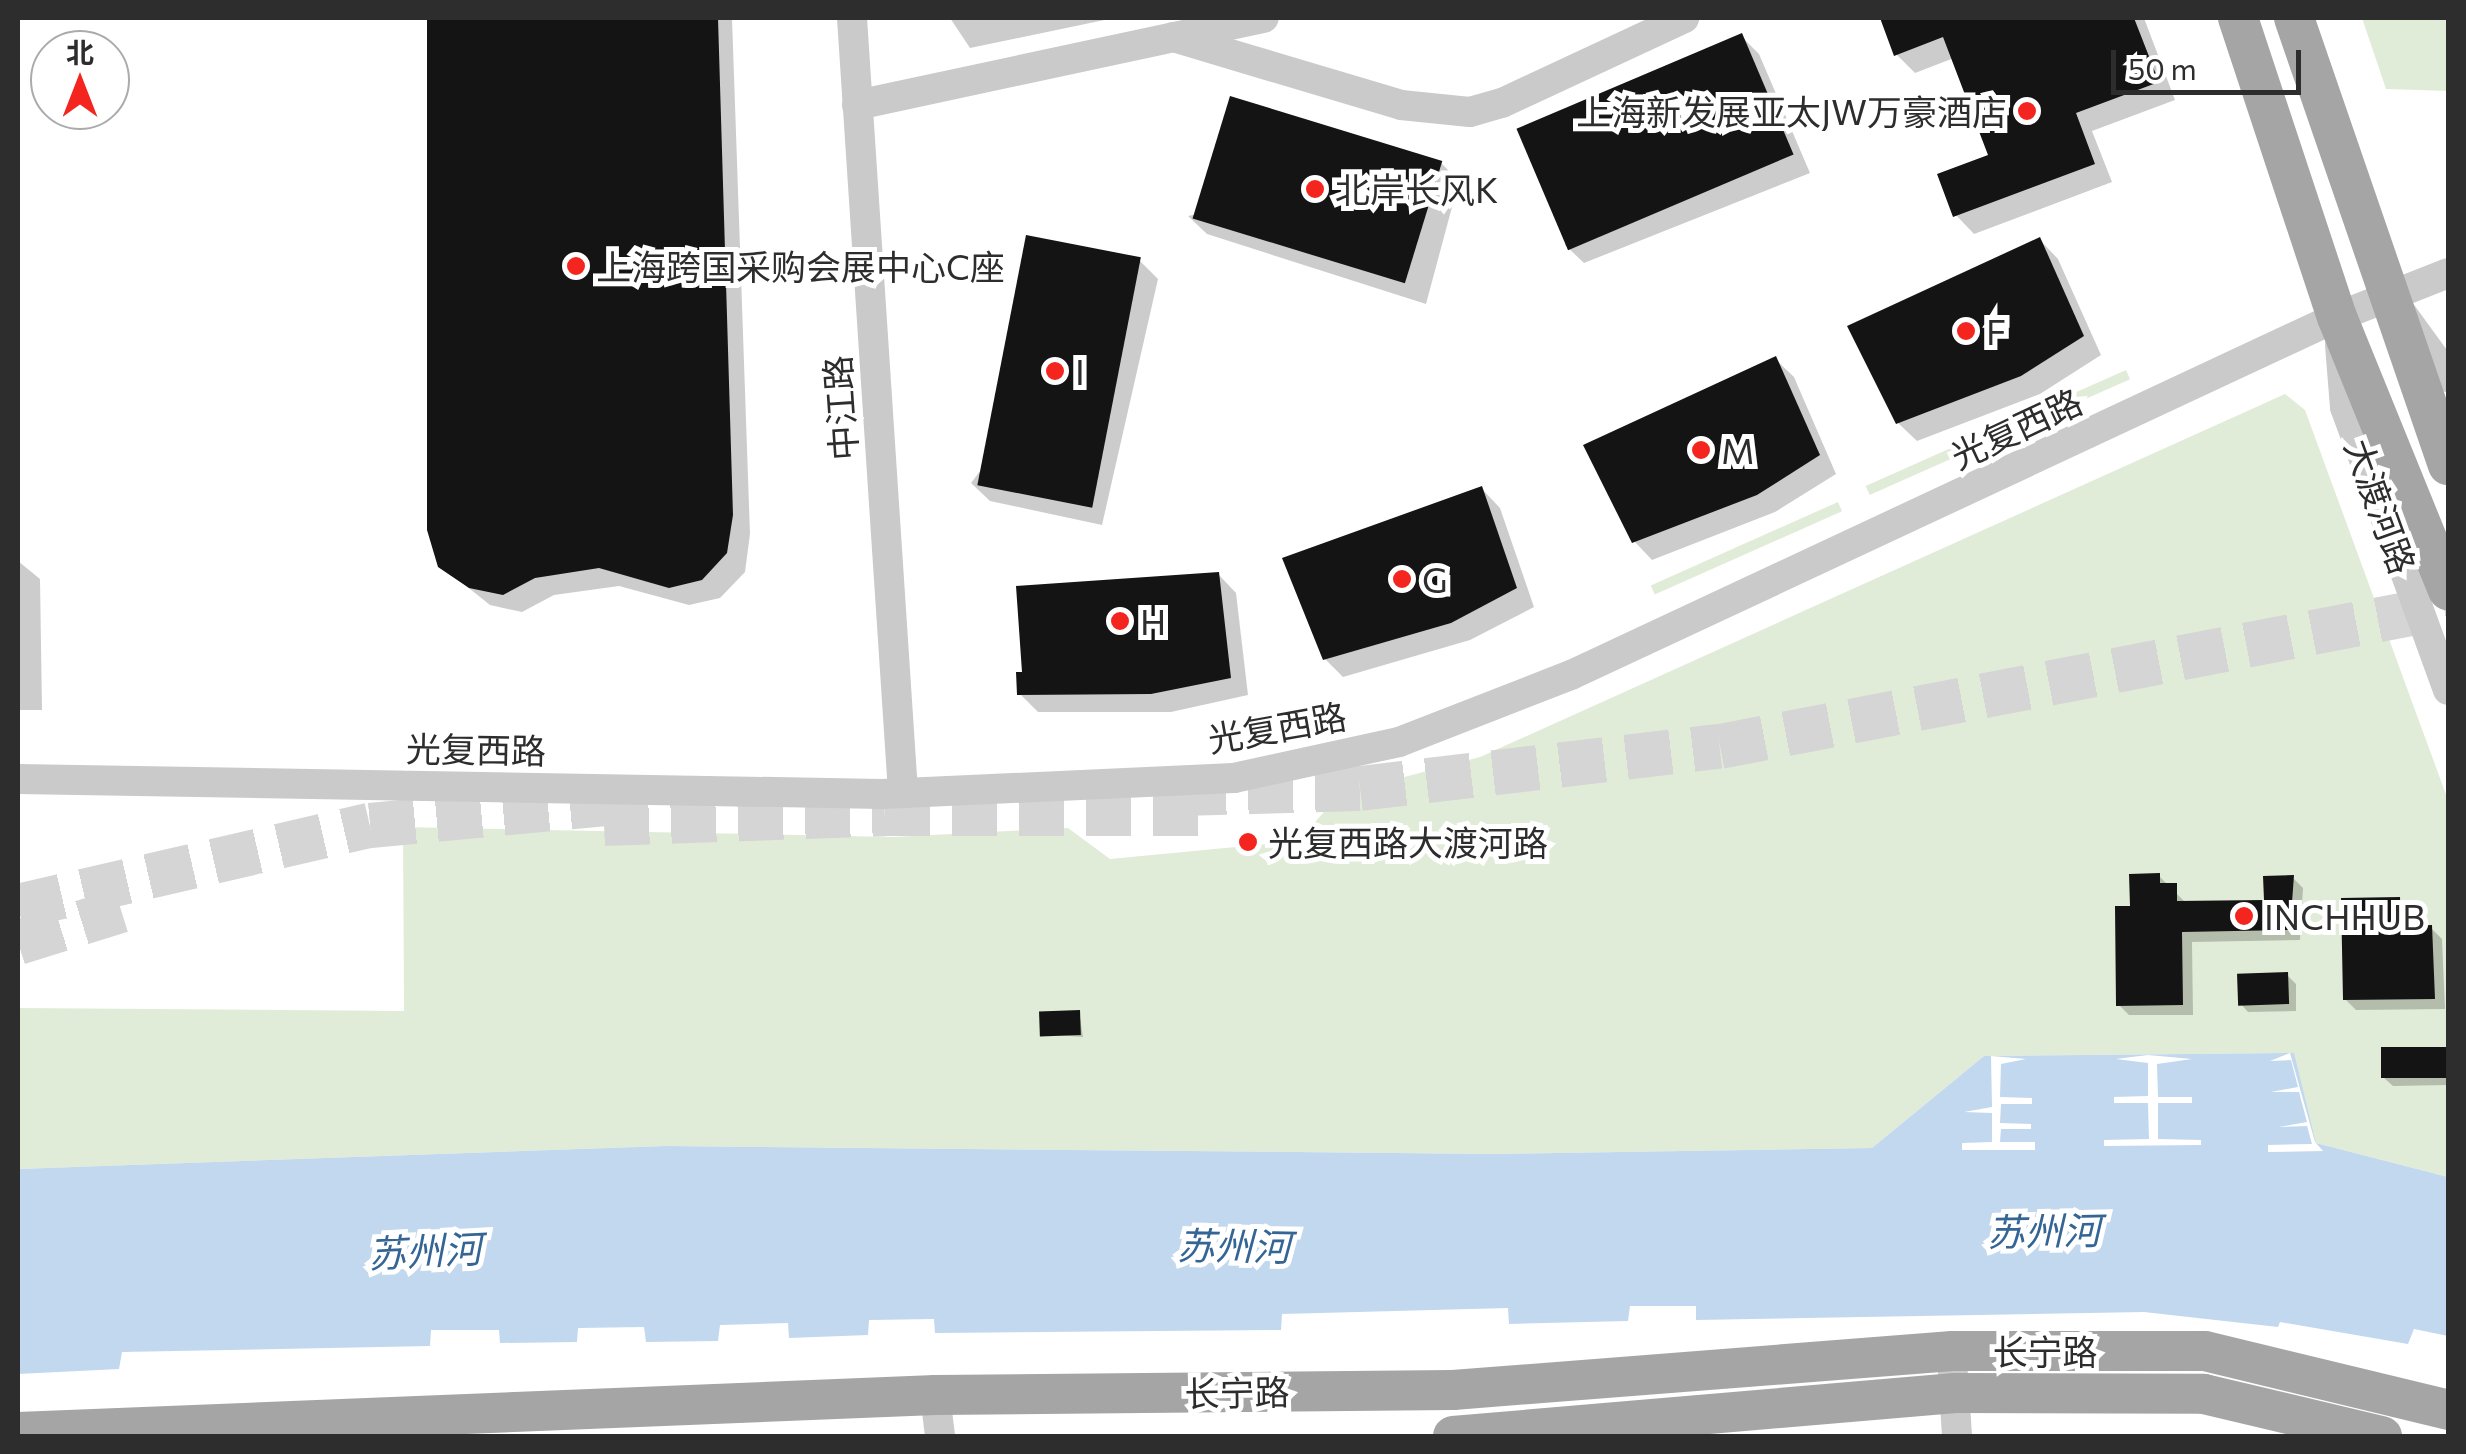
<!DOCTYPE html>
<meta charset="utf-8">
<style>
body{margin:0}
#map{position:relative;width:2466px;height:1454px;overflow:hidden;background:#fff;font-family:Commissioner,"Noto Sans SC",sans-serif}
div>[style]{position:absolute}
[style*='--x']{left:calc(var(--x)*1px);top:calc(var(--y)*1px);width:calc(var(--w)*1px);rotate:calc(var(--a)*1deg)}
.green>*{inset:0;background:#e1ecd8;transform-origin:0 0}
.water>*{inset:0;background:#c2d8ee}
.pier>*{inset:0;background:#fff}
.shadow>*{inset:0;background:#0003}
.building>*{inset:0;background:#141414;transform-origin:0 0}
.highway-tunnel>*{height:45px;margin-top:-22.5px;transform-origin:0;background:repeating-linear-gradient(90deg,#d5d5d5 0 45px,transparent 0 67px)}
.minor>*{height:30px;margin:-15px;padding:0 15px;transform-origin:15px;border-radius:15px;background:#cacaca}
.major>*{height:40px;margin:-20px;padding:0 20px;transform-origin:20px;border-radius:20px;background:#a5a5a5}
.dots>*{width:28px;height:28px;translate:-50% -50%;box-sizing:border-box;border:5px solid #fff;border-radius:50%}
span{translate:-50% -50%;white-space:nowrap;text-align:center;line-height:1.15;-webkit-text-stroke:10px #fff;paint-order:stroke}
.poi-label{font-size:35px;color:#2d2d2d}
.right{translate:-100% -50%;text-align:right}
.left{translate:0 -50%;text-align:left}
.street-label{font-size:35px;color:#2d2d2d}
.water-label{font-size:38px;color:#346595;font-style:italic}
.frame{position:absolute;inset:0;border:20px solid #2d2d2d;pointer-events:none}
.north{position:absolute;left:30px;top:30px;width:100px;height:100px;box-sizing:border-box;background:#fff;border:2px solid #ababab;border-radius:50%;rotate:0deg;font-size:28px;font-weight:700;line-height:40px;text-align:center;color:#2d2d2d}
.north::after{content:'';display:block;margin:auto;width:35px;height:45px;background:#f4251e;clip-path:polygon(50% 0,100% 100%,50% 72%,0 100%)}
.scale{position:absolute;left:2111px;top:50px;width:190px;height:45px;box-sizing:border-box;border:5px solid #2d2d2d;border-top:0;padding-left:12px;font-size:30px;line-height:35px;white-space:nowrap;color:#2d2d2d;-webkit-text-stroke:8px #fff;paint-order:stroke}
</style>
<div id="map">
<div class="green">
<div style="clip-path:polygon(2362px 18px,2448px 18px,2448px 91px,2386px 89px)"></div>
<div style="left:2126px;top:370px;width:10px;height:285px;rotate:66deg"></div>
<div style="clip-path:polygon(2285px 394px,2305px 410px,2448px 800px,2448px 1177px,2316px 1143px,2293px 1053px,1984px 1056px,1872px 1148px,1494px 1154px,665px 1146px,18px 1169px,18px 1008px,404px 1011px,403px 827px,893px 837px,1068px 828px,1110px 859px,1298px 841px,1340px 794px,1480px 757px)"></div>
<div style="left:1838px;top:502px;width:10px;height:205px;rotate:66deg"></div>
</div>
<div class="water">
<div style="clip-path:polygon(2294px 1053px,2316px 1143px,2448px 1177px,2448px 1336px,2414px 1329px,2408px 1344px,2280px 1322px,2278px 1327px,2144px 1312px,1696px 1320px,1696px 1306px,1630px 1306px,1628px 1321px,1509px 1324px,1508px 1308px,1282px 1314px,1281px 1330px,935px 1333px,934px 1319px,869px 1320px,868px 1335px,789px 1338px,788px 1323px,720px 1325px,718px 1341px,646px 1342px,644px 1327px,578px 1328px,577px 1342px,500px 1343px,499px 1330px,431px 1330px,430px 1346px,122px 1352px,119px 1369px,18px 1374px,18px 1169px,665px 1146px,1494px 1154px,1872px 1148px,1984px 1056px)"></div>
</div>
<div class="pier">
<div style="clip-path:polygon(2290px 1053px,2315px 1142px,2323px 1151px,2268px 1152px,2268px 1145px,2312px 1144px,2307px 1126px,2279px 1127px,2307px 1122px,2299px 1092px,2271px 1092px,2298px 1087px,2291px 1060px,2270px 1061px)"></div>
<div style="clip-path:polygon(2148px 1055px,2192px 1059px,2157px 1064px,2158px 1097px,2192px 1097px,2192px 1103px,2158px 1103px,2158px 1139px,2201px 1140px,2201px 1145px,2104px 1146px,2104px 1140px,2149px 1139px,2148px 1103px,2114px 1103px,2114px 1097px,2148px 1096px,2148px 1063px,2116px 1059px)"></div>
<div style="clip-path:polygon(1991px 1056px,2026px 1059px,2001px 1064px,2000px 1097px,2032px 1098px,2032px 1104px,2001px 1104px,2000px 1123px,2031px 1124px,2031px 1129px,2001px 1129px,2000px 1142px,2035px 1142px,2035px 1150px,1962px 1150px,1962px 1143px,1992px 1142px,1992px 1113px,1964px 1112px,1992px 1107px)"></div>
</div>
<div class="shadow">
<div style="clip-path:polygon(429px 18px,732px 18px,750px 534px,745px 572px,720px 598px,689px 605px,619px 586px,554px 595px,522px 612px,490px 605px,440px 565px,429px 530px)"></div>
<div style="clip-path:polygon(950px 18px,1114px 18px,970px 48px)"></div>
<div style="clip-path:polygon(1882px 18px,2144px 18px,2175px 100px,2092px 131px,2112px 182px,1974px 234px,1956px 215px,1991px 156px,1954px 58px,1915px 73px,1896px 54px)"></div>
<div style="clip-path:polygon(1741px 36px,1759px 54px,1810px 173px,1584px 263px,1565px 245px)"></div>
<div style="clip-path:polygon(1441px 163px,1459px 181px,1426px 304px,1207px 234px,1188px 216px)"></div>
<div style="clip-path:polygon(2040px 240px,2058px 259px,2101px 355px,2040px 394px,1917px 441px,1898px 423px)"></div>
<div style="clip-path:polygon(1140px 261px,1158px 279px,1102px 525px,990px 501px,971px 483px)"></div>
<div style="clip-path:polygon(1775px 359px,1794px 377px,1836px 474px,1775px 512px,1652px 560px,1634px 541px)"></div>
<div style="clip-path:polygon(1482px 489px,1500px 508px,1534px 607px,1470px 640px,1343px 677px,1325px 659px)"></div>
<div style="clip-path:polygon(18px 561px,40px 579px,42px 710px,18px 710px)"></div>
<div style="clip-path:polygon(1218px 574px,1236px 593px,1248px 695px,1171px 712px,1038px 712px,1020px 694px)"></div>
<div style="clip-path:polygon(2159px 876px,2186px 903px,2266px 902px,2293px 878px,2303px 888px,2300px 940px,2192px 942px,2193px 1015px,2129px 1015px,2119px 1005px,2132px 908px)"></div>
<div style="clip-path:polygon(2399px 899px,2410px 910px,2411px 928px,2431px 928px,2442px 939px,2445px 1009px,2356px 1010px,2345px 999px)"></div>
<div style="clip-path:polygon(2287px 975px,2296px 984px,2296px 1011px,2248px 1012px,2240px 1003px)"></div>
<div style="clip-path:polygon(1079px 1012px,1083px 1037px,1042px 1034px)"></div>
<div style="clip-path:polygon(2448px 1049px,2448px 1085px,2393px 1086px,2384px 1078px,2384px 1050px)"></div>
</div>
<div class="building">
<div style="clip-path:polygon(427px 18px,718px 18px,733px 515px,727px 553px,702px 580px,669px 588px,599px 568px,535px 578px,503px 595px,469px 588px,438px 567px,427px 530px)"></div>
<div style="clip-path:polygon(1880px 18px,2134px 18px,2159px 82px,2076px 113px,2095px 164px,1953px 217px,1937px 174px,1988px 155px,1943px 37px,1894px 56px)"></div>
<div style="left:1742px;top:33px;width:132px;height:245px;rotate:67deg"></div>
<div style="left:1230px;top:96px;width:222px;height:128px;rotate:17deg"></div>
<div style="left:1026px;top:235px;width:117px;height:255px;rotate:11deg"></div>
<div style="clip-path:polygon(2040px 237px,2084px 336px,2021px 376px,1896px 424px,1847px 326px)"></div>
<div style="clip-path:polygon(1776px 356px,1820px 455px,1757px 495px,1632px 543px,1583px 445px)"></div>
<div style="clip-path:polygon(1482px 486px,1517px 588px,1451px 623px,1323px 660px,1282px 558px)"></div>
<div style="clip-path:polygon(1219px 572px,1231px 678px,1151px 694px,1017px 695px,1016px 672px,1022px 672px,1016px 586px)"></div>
<div style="clip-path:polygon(2160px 873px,2160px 883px,2177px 883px,2177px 901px,2264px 900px,2263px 876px,2294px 875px,2290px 930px,2182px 932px,2183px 1005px,2116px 1006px,2115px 906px,2130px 906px,2129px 874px)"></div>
<div style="clip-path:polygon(2400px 897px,2401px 926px,2432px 925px,2435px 999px,2343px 1000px,2341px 898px)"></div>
<div style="left:2288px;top:972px;width:32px;height:51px;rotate:88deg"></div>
<div style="left:1080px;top:1010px;width:25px;height:41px;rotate:88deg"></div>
<div style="left:2448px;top:1047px;width:31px;height:67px;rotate:90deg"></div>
</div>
<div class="highway-tunnel">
<div style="--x:1181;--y:793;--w:179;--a:-1.6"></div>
<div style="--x:1360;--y:788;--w:362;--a:-6.7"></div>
<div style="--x:1720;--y:746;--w:741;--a:-10.89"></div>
<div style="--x:604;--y:823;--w:281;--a:-2"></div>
<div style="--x:885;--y:813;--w:335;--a:0"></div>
<div style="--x:18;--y:906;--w:361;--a:-13"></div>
<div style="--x:370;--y:825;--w:269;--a:-5.3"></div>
<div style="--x:18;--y:942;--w:108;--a:-17.3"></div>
</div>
<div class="minor">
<div style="--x:852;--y:18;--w:777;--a:86.23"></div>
<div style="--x:1173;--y:37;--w:238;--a:16.6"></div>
<div style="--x:1401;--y:105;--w:69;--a:5.8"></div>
<div style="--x:1470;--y:112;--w:33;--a:-16"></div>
<div style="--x:1502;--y:103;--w:201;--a:-25"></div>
<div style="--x:857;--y:105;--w:416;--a:-12.1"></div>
<div style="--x:2403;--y:315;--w:77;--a:54"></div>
<div style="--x:2340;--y:345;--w:62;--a:85.4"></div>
<div style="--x:2345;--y:407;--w:301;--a:70"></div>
<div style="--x:18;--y:779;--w:864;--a:0.99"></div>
<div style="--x:882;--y:794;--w:352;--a:-2.6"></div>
<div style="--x:1234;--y:778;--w:169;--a:-12.3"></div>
<div style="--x:1399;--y:742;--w:185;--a:-21.3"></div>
<div style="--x:1571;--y:675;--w:846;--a:-25.05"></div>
<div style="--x:2337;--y:317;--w:119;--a:-21.6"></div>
<div style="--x:1953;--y:1374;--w:62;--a:86.3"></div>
<div style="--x:935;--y:1395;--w:41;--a:83"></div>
</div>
<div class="major">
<div style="--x:2238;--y:18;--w:315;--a:71.7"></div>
<div style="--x:2337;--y:317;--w:295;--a:67.9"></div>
<div style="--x:2294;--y:18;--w:473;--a:71"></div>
<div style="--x:18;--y:1432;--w:918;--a:-2.31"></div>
<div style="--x:935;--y:1395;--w:518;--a:-0.55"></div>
<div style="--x:1453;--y:1390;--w:501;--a:-4.47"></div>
<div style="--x:1952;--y:1351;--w:253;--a:0"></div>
<div style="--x:2205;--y:1351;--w:250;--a:13.6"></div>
<div style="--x:1453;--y:1436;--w:504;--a:-4.9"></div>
<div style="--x:1955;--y:1393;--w:249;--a:0.2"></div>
<div style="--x:2204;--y:1394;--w:183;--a:13.3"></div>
</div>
<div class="dots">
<div style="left:2027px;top:111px;background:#f4251e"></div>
<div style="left:1315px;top:189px;background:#f4251e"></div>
<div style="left:576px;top:266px;background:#f4251e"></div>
<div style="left:1966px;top:331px;background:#f4251e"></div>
<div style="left:1055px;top:371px;background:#f4251e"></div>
<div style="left:1701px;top:450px;background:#f4251e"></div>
<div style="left:1402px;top:579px;background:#f4251e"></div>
<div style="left:1120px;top:621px;background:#f4251e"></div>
<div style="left:1248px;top:842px;background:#f4251e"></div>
<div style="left:2244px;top:916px;background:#f4251e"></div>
</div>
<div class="poi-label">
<span class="right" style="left:2007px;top:111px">上海新发展亚太JW万豪酒店</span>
<span class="left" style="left:1335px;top:189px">北岸长风K</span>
<span class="left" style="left:596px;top:266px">上海跨国采购会展中心C座</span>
<span class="left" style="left:1986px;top:331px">F</span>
<span class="left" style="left:1075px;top:371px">I</span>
<span class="left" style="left:1721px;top:450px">M</span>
<span class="left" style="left:1422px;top:579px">G</span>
<span class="left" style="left:1140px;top:621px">H</span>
<span class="left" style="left:1268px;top:842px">光复西路大渡河路</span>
<span class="left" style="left:2264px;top:916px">INCHHUB</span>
</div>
<div class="street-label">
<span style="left:840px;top:408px;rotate:-94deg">中江路</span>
<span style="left:2016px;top:428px;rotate:-25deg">光复西路</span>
<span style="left:2381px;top:506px;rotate:70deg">大渡河路</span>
<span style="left:1277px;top:727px;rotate:-10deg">光复西路</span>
<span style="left:476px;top:749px;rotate:1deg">光复西路</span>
<span style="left:2045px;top:1351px">长宁路</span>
<span style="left:1237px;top:1392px;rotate:-1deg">长宁路</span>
</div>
<div class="water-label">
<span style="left:2044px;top:1230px;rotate:-1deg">苏州河</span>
<span style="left:1234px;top:1245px;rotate:1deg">苏州河</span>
<span style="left:425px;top:1250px;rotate:-3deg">苏州河</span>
</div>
<div class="frame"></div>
<div class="north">北</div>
<div class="scale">50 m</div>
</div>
